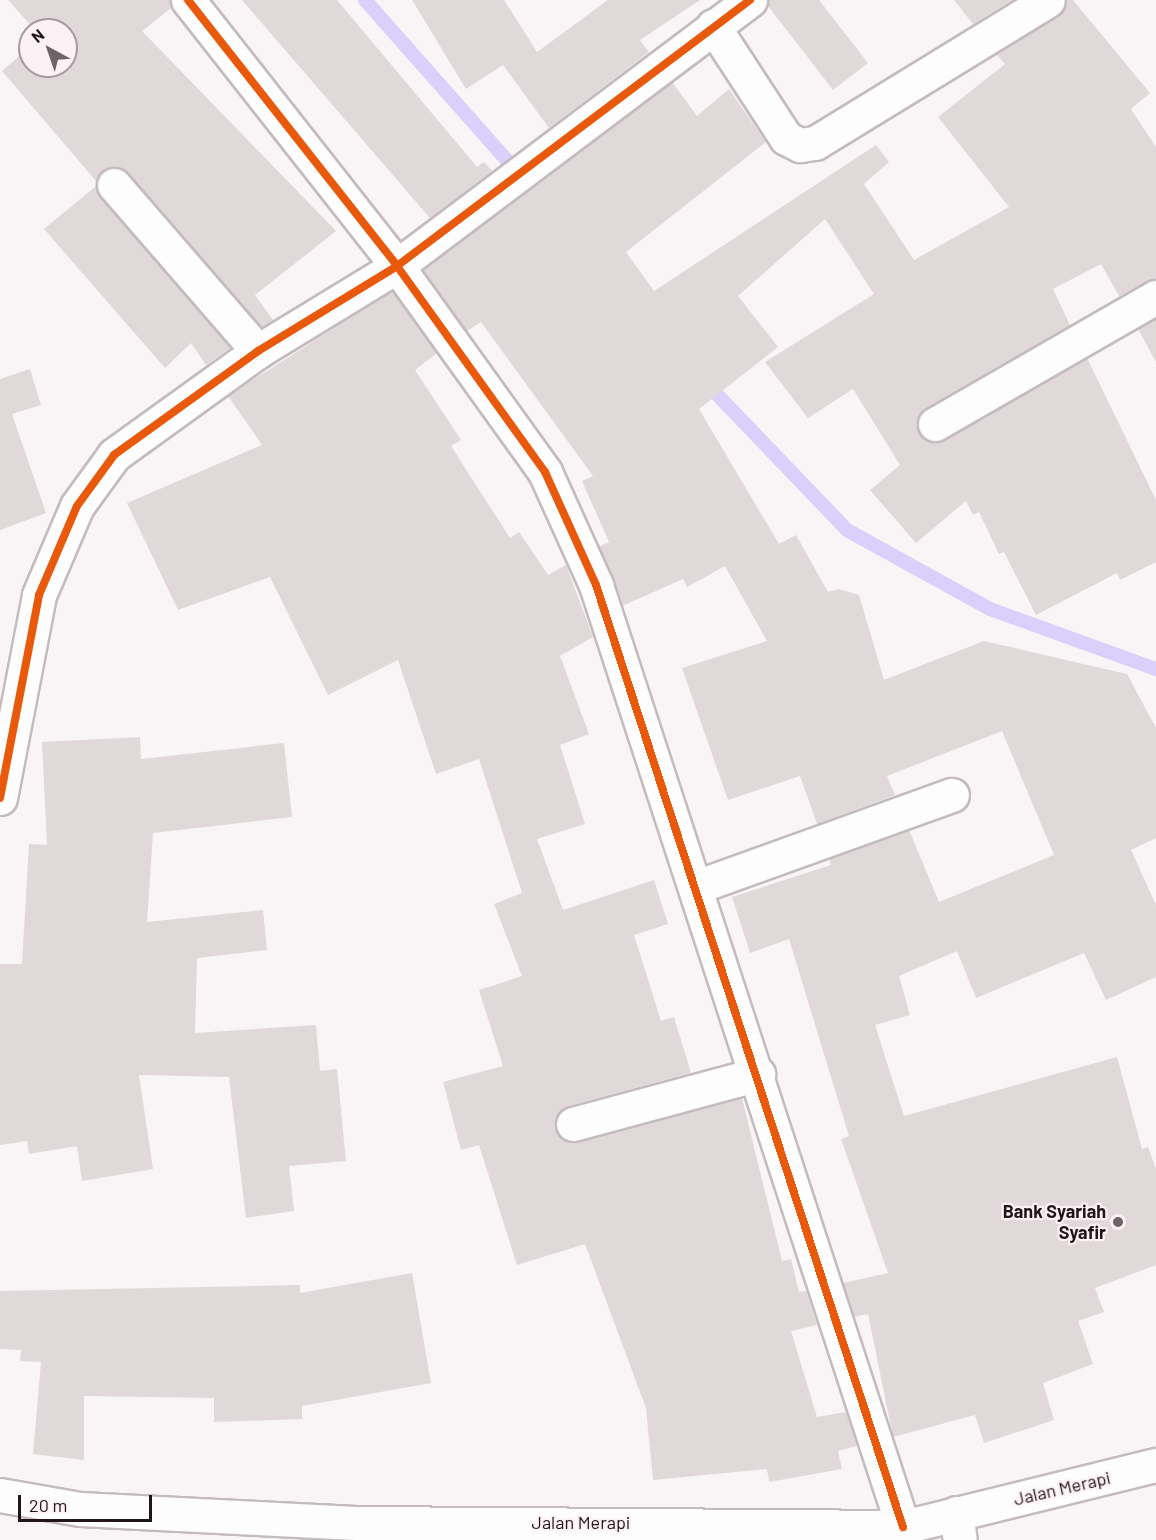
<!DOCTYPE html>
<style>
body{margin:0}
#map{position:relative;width:1156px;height:1540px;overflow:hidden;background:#f9f4f5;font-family:Barlow,sans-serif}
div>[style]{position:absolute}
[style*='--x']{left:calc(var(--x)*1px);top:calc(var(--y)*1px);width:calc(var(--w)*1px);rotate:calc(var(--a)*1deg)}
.stream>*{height:14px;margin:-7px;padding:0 7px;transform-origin:7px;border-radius:7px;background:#dad0fb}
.building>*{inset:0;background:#e1d9d9}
.roads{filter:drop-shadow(2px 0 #c3bbbd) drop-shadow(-2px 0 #c3bbbd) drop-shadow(0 2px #c3bbbd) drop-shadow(0 -2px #c3bbbd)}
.minor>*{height:33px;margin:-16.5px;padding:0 16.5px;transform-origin:16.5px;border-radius:16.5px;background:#fefdfe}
.primary>*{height:33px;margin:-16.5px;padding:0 16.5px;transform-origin:16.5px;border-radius:16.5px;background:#fefdfe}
.cycleway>*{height:8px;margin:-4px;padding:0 4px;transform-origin:4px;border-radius:4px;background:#e8590c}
.dots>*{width:16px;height:16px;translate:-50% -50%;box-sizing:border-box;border:3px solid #fcf1f4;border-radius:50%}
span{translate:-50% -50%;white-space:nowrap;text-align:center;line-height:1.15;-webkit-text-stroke:4.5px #fcf1f4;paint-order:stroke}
.poi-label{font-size:18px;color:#201619;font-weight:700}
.right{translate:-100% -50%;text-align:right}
.street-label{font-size:18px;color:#201619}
.north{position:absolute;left:18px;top:18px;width:60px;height:60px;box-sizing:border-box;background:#fcf1f4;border:2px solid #a4999c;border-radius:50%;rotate:320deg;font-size:16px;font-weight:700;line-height:24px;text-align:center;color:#201619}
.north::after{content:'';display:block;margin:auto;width:21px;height:27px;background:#6c6466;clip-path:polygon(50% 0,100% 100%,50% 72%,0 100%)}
.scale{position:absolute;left:18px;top:1495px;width:134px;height:27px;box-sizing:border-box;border:3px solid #201619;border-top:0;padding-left:8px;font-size:18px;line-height:21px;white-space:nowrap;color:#201619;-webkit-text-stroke:4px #fcf1f4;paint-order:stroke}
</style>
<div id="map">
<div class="stream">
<div style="--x:365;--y:0;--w:268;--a:48.5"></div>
<div style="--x:706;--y:383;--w:204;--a:46.2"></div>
<div style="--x:847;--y:530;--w:163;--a:28.9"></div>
<div style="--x:990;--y:609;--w:177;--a:19.9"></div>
</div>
<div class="building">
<div style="clip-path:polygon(8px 0,170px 0,171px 8px,142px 31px,336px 231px,255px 295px,273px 320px,262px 327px,128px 172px,110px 167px,96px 181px,2px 71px,30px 47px,30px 66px,66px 66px,66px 30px,35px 30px)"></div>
<div style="clip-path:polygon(242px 0,337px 0,477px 167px,484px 162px,492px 171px,430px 218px)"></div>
<div style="clip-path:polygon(412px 0,504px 0,537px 52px,608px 0,700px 0,640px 40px,649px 52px,549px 128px,503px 65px,466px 89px)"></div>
<div style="clip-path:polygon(768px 0,819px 0,868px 63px,833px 90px,768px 6px)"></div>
<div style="clip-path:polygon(954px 0,1012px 0,973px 24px)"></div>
<div style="clip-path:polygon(1067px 0,1073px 0,1150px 93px,1131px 109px,1156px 147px,1156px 278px,1119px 296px,1101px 264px,1053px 289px,1070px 325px,926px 408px,916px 425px,926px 440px,944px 440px,1087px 358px,1156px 500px,1156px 562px,1120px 580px,1117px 573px,1036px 615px,1004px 552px,999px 554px,979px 512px,973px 515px,966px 501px,916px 543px,870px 490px,900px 465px,853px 389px,808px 418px,765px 362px,874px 294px,825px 219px,738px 296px,778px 347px,699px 409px,779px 544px,796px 535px,828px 592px,839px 589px,859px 595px,884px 680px,984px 641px,1127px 674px,1156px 728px,1156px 838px,1131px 850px,1156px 905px,1156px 977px,1106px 1000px,1084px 953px,976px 998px,957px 951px,899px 976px,910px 1015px,875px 1025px,904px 1116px,1117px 1057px,1142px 1149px,1148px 1147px,1156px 1169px,1156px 1265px,1095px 1288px,1104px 1312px,1078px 1321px,1093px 1364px,1043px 1383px,1054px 1420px,984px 1443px,975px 1415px,893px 1437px,868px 1314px,854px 1317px,843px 1283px,888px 1273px,841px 1139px,849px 1136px,789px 939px,750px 953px,732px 897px,831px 865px,829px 859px,909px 830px,939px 902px,1054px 855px,1002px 731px,887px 776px,895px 795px,817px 824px,800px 776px,728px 800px,682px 668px,767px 641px,725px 566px,687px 587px,683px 579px,622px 606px,599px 547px,609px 542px,582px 481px,593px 476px,481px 322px,467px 331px,423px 270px,672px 82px,697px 116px,729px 89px,766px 142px,626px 252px,654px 291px,876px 145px,889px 162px,864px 184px,914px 260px,1009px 207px,938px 117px,1005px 64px,996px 54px,1058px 16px)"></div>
<div style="clip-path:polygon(96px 186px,230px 348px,206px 365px,191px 343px,165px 368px,44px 229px)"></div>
<div style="clip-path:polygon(392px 291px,437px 353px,415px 370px,461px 440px,451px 446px,510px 538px,519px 532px,548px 575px,566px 565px,593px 637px,560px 656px,589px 734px,560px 745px,585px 824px,537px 839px,563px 910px,654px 880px,668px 924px,634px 935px,661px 1021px,674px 1017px,691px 1073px,568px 1106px,555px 1119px,555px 1129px,568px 1142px,578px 1142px,742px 1098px,782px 1261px,791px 1259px,799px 1292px,806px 1291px,817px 1325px,791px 1331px,817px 1417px,846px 1412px,857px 1446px,838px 1451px,842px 1469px,769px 1482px,767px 1469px,653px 1480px,646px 1408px,585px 1244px,517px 1265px,479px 1145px,461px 1150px,443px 1082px,503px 1066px,479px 990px,522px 976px,494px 904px,522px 893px,479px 759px,436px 774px,398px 660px,328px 695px,270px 577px,178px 610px,127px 503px,262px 445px,228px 396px)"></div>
<div style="clip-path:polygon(1156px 319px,1156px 362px,1138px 329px)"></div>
<div style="clip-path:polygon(30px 369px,41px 405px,12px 414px,46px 513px,0 530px,0 379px)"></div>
<div style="clip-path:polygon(140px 737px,141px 759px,284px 743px,292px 817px,153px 833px,147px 922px,263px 910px,267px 950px,197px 958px,195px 1033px,316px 1025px,320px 1071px,337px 1069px,346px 1161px,289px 1166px,294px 1211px,246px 1218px,229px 1077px,139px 1075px,153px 1169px,82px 1181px,77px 1146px,29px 1154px,27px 1141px,0 1145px,0 964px,22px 964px,29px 844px,47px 845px,42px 742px)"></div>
<div style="clip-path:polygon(412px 1273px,431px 1383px,302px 1406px,302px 1419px,214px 1422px,214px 1398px,84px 1396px,84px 1460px,33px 1454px,41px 1362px,20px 1361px,21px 1350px,0 1349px,0 1291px,300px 1285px,300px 1293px)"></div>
</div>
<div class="roads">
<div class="minor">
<div style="--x:188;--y:0;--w:338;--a:51.8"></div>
<div style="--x:397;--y:266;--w:254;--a:54.3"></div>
<div style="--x:545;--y:472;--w:124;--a:65.7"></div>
<div style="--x:596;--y:585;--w:991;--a:71.95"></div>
<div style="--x:713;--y:26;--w:134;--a:56.9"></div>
<div style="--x:786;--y:138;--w:16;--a:27"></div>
<div style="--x:800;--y:145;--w:15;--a:-8"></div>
<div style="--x:815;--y:143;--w:273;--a:-31.5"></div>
<div style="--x:114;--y:185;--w:220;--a:49.1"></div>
<div style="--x:935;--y:424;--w:255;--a:-29.9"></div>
<div style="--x:0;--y:798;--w:207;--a:-79.1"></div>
<div style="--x:39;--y:595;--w:97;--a:-66.9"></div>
<div style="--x:77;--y:506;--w:63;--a:-54"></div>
<div style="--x:114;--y:455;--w:178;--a:-35.8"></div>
<div style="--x:258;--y:351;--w:163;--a:-31.4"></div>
<div style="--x:397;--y:266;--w:442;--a:-37"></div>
<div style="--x:696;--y:887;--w:272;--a:-19.8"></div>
<div style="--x:573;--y:1124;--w:192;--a:-15.1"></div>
<div style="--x:956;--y:1513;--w:27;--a:82"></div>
</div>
<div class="primary">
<div style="--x:0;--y:1495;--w:81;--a:9.9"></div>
<div style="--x:80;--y:1509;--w:281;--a:2.9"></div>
<div style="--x:361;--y:1523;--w:542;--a:0.42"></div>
<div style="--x:903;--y:1527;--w:260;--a:-13.8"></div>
</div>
</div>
<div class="cycleway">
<div style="--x:188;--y:0;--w:338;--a:51.8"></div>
<div style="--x:397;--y:266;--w:254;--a:54.3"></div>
<div style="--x:545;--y:472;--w:124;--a:65.7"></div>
<div style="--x:596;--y:585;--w:991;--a:71.95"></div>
<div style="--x:0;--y:798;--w:207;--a:-79.1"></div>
<div style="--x:39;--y:595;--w:97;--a:-66.9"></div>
<div style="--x:77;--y:506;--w:63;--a:-54"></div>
<div style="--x:114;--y:455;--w:178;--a:-35.8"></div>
<div style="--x:258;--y:351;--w:163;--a:-31.4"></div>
<div style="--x:397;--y:266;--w:442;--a:-37"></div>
</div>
<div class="dots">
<div style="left:1118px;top:1222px;background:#6c6466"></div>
</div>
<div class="poi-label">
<span class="right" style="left:1106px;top:1222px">Bank Syariah<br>Syafir</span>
</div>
<div class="street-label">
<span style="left:1062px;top:1488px;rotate:-13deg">Jalan Merapi</span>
<span style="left:581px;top:1522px">Jalan Merapi</span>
</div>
<div class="north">N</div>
<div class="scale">20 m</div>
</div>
